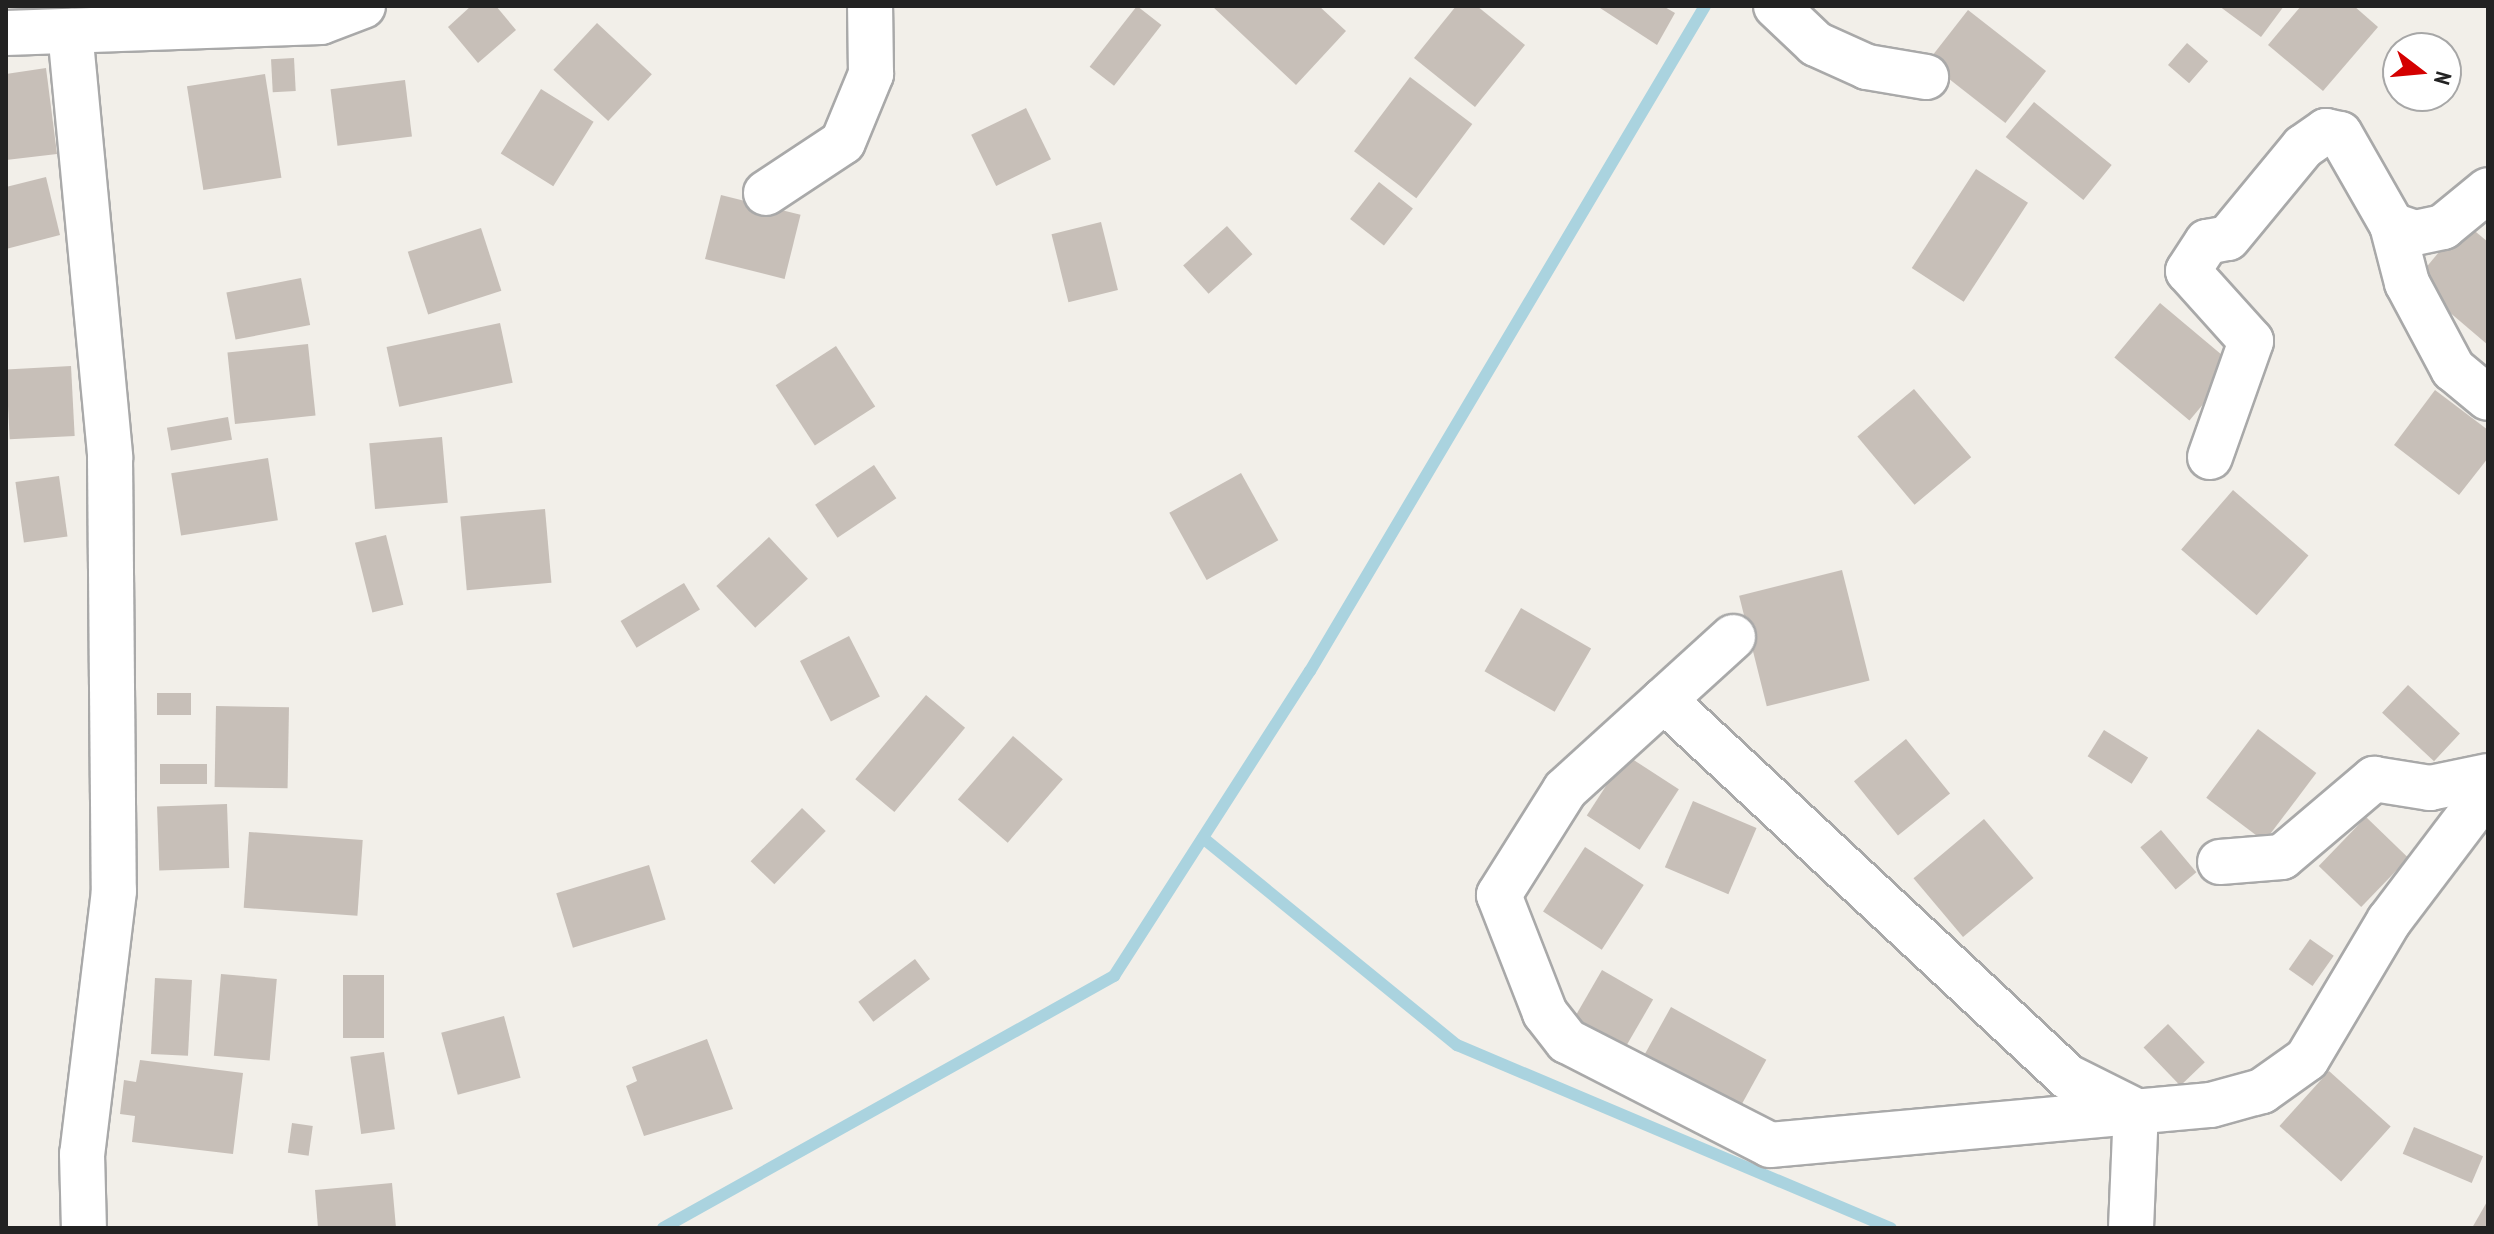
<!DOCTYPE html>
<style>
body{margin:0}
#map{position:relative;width:2494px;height:1234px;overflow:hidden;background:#f2efe9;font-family:"PT Sans Narrow",sans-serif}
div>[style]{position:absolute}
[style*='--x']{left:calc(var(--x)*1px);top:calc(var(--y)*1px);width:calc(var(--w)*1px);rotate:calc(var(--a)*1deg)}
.stream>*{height:12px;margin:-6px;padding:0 6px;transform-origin:6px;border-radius:6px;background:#aad3df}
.building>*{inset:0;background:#c7bfb8;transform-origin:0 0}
.roads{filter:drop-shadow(2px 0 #a9a9a9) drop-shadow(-2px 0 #a9a9a9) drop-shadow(0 2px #a9a9a9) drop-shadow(0 -2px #a9a9a9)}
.street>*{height:44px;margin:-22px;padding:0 22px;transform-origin:22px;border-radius:22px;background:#fff}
span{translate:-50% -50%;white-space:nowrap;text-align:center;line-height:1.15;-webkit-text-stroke:6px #fff;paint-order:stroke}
.frame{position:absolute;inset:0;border:8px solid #222;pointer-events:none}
.north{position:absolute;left:2382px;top:32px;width:80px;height:80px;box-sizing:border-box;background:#fff;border:2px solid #a7a7a7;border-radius:50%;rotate:106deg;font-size:22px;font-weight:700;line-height:32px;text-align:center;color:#222}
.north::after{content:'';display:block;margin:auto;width:28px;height:36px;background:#d40000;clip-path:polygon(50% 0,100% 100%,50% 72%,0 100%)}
</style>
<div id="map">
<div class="stream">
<div style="--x:1203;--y:838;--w:328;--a:39.2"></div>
<div style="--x:1457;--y:1045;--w:471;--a:22.9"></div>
<div style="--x:663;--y:1228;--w:517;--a:-29.19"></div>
<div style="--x:1114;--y:976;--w:363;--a:-57.3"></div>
<div style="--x:1310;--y:671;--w:773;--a:-59.29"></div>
</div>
<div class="building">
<div style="clip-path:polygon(471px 6px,496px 6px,516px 30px,478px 63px,448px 27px)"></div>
<div style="left:1137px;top:6px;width:31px;height:77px;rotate:38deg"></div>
<div style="clip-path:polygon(1212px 6px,1319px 6px,1346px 31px,1296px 85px)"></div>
<div style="clip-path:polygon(1456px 6px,1477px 6px,1525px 45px,1475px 107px,1414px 58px)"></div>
<div style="clip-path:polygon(1597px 6px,1663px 6px,1675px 13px,1657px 45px)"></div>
<div style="clip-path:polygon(2219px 6px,2284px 6px,2261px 37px)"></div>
<div style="clip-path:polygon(2301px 6px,2354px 6px,2378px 27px,2323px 91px,2268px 45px)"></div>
<div style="left:1968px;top:10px;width:99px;height:66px;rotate:38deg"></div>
<div style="left:597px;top:23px;width:75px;height:64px;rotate:43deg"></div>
<div style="left:2187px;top:43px;width:28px;height:29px;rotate:41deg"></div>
<div style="left:294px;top:58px;width:33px;height:23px;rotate:87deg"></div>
<div style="clip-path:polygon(46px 68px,57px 154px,6px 160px,6px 74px)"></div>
<div style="left:265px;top:74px;width:105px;height:79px;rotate:81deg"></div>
<div style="left:1410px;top:77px;width:78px;height:93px;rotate:37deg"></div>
<div style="left:405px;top:80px;width:57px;height:75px;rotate:83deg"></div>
<div style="left:541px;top:89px;width:62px;height:76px;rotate:32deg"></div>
<div style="left:2034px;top:102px;width:100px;height:45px;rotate:39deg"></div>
<div style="left:1026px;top:108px;width:57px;height:61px;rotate:64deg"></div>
<div style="left:1976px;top:169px;width:62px;height:118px;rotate:33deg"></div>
<div style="clip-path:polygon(46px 177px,60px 235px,6px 249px,6px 187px)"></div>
<div style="left:1379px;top:182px;width:43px;height:47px;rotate:38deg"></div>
<div style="left:721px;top:195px;width:82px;height:66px;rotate:14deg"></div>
<div style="left:1101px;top:222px;width:70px;height:51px;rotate:76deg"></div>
<div style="clip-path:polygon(2464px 222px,2488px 242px,2488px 345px,2414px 282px)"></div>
<div style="left:1227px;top:226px;width:38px;height:59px;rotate:48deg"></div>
<div style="left:481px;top:228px;width:66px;height:77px;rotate:72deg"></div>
<div style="left:301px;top:278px;width:48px;height:76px;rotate:79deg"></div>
<div style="left:2160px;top:303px;width:98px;height:71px;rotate:40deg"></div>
<div style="left:500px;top:323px;width:61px;height:116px;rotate:78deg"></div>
<div style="left:308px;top:344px;width:72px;height:81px;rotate:84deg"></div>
<div style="left:836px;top:346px;width:72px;height:72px;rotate:57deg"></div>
<div style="left:71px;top:366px;width:70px;height:65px;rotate:87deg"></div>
<div style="left:1914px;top:389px;width:89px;height:74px;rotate:50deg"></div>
<div style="clip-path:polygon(2435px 390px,2488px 430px,2488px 458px,2459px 495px,2394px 445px)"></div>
<div style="left:228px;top:417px;width:23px;height:62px;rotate:80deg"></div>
<div style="left:442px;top:437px;width:66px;height:73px;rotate:85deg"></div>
<div style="left:268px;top:458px;width:63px;height:98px;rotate:81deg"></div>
<div style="left:874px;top:465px;width:40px;height:71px;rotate:56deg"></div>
<div style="left:1241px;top:473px;width:77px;height:82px;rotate:61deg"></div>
<div style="left:59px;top:476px;width:61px;height:44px;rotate:82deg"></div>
<div style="left:2233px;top:490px;width:100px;height:79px;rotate:41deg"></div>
<div style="left:545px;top:509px;width:74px;height:85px;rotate:85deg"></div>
<div style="left:386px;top:535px;width:72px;height:32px;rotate:76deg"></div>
<div style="left:769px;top:537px;width:57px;height:72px;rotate:47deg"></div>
<div style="left:1842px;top:570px;width:114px;height:106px;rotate:76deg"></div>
<div style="left:684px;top:583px;width:31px;height:74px;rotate:59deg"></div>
<div style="left:1521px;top:608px;width:81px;height:73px;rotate:30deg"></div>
<div style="left:849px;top:636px;width:68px;height:55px;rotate:63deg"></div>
<div style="left:2408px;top:685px;width:71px;height:38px;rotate:43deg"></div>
<div style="left:157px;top:693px;width:34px;height:22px"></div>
<div style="left:926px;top:695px;width:51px;height:110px;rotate:40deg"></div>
<div style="left:216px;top:706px;width:73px;height:81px;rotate:1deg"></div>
<div style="left:2258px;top:729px;width:73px;height:86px;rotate:37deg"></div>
<div style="left:2104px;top:730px;width:52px;height:31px;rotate:32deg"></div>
<div style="left:1013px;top:736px;width:66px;height:84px;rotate:41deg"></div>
<div style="left:1906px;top:739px;width:70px;height:67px;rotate:51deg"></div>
<div style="left:1626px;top:755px;width:63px;height:72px;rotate:33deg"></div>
<div style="left:207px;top:764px;width:20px;height:47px;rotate:90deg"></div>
<div style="left:1693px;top:801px;width:69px;height:72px;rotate:23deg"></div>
<div style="left:227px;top:804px;width:64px;height:70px;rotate:88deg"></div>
<div style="left:802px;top:808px;width:33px;height:74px;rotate:44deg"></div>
<div style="left:2366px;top:817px;width:59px;height:68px;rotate:44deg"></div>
<div style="left:1984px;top:819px;width:77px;height:92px;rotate:50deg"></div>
<div style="left:2161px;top:830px;width:55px;height:27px;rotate:50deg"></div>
<div style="left:249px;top:832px;width:114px;height:76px;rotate:4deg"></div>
<div style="left:1585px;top:847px;width:70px;height:77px;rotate:33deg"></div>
<div style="left:649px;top:865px;width:57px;height:97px;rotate:73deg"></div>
<div style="left:2310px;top:939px;width:29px;height:37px;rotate:35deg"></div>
<div style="left:915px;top:959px;width:25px;height:71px;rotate:53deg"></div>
<div style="left:1602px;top:970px;width:59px;height:57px;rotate:30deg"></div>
<div style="left:221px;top:974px;width:56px;height:82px;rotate:5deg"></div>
<div style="left:343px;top:975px;width:41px;height:63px"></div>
<div style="left:155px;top:978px;width:37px;height:76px;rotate:3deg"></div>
<div style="left:1671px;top:1007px;width:109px;height:67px;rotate:29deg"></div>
<div style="left:504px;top:1016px;width:64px;height:65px;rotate:75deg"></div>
<div style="left:2168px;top:1024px;width:53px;height:34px;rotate:46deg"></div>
<div style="clip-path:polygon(707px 1039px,733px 1109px,644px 1136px,626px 1086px,637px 1081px,632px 1067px)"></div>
<div style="left:384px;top:1052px;width:78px;height:34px;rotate:82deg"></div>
<div style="clip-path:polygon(140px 1060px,243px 1073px,233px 1154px,132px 1142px,135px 1116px,120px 1114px,124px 1080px,136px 1082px)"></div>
<div style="left:2329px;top:1071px;width:83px;height:74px;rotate:42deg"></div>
<div style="left:292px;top:1123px;width:21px;height:30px;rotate:8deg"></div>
<div style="left:2414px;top:1127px;width:75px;height:29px;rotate:23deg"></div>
<div style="clip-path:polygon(392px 1183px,396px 1228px,318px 1228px,315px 1190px)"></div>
<div style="clip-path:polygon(2488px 1200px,2488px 1228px,2472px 1228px)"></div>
</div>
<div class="roads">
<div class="street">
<div style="--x:1776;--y:6;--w:55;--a:43.5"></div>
<div style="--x:1816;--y:44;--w:56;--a:24.3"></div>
<div style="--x:1867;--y:67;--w:60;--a:9.6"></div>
<div style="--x:70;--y:31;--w:428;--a:84.6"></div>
<div style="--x:110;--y:457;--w:434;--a:89.5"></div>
<div style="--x:114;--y:891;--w:265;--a:96.9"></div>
<div style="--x:82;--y:1154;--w:74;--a:88.5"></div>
<div style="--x:6;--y:33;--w:315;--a:-2"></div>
<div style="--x:321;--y:22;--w:45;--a:-20.9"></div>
<div style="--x:766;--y:193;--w:92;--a:-33.5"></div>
<div style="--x:843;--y:142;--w:74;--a:-67.6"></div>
<div style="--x:871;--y:74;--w:68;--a:-90.8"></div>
<div style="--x:2392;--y:225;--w:24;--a:19"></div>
<div style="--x:2415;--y:233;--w:29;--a:-12"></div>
<div style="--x:2443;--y:227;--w:58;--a:-39.4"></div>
<div style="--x:2210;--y:457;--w:123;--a:-70.5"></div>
<div style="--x:2251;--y:341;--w:94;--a:-132"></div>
<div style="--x:2188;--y:271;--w:35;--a:-57"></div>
<div style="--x:2207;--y:242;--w:21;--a:-11"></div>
<div style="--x:2228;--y:238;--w:118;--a:-50.5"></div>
<div style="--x:2303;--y:147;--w:28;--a:-35"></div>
<div style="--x:2326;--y:131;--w:14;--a:12"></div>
<div style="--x:2340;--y:134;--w:105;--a:60.3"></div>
<div style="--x:2392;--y:225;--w:60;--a:75.5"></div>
<div style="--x:2407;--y:283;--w:98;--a:61.9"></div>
<div style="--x:2453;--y:369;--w:45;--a:39.6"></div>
<div style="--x:1733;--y:637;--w:227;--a:137.7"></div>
<div style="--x:1565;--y:790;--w:124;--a:122.2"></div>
<div style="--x:1499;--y:895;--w:127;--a:68.7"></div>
<div style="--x:1545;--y:1013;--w:36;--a:52"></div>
<div style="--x:1567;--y:1041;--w:228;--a:27.1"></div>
<div style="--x:1770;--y:1145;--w:443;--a:-5.2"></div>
<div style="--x:2211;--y:1105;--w:53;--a:-15.4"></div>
<div style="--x:2262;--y:1091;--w:55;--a:-35.4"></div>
<div style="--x:2307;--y:1059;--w:161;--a:-59.3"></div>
<div style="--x:2389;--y:921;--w:164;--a:-52.9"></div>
<div style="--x:1664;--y:700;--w:553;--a:43.02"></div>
<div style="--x:2068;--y:1077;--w:76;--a:26.6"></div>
<div style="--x:2220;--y:862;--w:62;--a:-4.6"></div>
<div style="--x:2282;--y:857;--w:121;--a:-40.3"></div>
<div style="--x:2374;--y:779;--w:57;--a:9.1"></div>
<div style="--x:2430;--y:788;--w:59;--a:-11.7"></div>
<div style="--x:2131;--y:1228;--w:117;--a:-87.6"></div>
</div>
</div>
<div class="frame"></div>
<div class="north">N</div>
</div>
